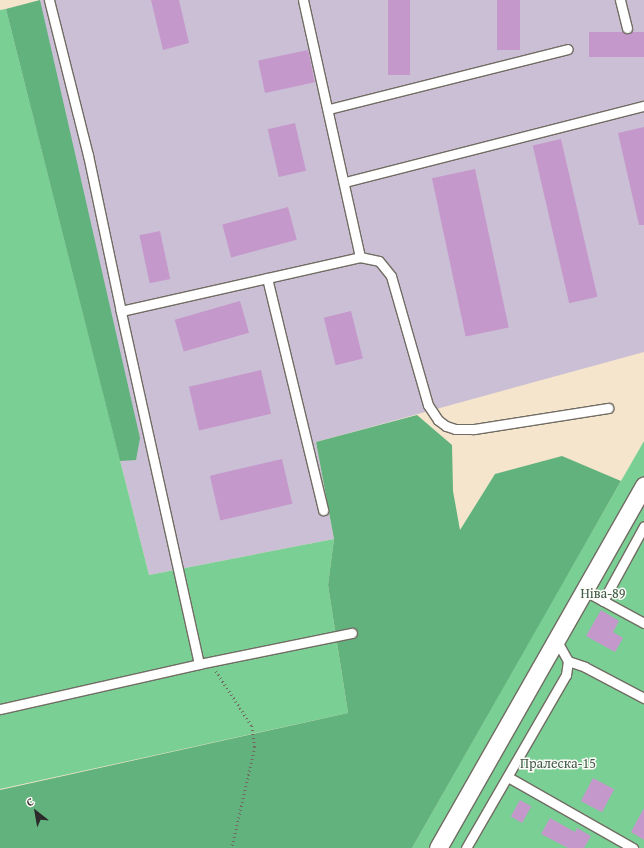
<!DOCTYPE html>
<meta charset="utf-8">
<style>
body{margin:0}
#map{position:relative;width:644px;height:848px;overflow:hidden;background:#f4e5cc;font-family:"Gentium Book Plus",serif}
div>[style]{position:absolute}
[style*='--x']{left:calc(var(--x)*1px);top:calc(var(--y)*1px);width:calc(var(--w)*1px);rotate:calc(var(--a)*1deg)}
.industrial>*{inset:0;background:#cbbfd5}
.green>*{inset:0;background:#79cf94}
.forest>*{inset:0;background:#62b27e}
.building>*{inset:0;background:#c598cc;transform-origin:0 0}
.path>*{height:2.5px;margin-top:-1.25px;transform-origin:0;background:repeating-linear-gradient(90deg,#716c63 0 1px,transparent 0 4px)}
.roads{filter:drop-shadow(1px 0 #716c63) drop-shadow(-1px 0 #716c63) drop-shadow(0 1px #716c63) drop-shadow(0 -1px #716c63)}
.lane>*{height:9px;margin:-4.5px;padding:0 4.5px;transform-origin:4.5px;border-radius:4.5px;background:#fff}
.street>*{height:17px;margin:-8.5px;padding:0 8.5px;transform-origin:8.5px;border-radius:8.5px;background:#fff}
span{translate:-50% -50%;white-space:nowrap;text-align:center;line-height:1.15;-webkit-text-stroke:3px #fdfcf7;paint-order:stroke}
.park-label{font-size:14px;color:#425c4a}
.north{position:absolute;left:16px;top:792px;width:40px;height:40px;-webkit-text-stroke:3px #fdfcf7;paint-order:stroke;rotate:329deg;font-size:11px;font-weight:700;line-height:16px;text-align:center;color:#2b2b2b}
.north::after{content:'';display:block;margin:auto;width:14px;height:18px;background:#2b2b2b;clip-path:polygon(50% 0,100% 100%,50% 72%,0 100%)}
</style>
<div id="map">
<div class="industrial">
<div style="clip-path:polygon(42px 0,644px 0,644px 352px,316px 442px,334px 539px,149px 575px,6px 9px)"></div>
</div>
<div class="green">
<div style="clip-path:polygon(6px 9px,149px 575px,334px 539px,328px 585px,348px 713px,0 789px,0 10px)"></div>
<div style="clip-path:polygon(644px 441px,644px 848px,412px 848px,547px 610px)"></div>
</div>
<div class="forest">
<div style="clip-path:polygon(40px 0,140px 438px,136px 460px,120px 461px,6px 9px)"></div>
<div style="clip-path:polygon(417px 415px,452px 445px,453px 491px,460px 530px,495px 474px,562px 456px,621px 481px,412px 848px,0 848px,0 790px,348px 713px,328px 585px,334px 539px,316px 442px)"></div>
</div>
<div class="building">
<div style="clip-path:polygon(151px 0,179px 0,189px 43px,163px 50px)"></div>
<div style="left:388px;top:0;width:22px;height:75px"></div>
<div style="left:497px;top:0;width:23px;height:50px"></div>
<div style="left:644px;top:32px;width:25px;height:55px;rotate:90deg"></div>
<div style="left:308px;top:50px;width:33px;height:51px;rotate:78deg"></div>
<div style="left:295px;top:123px;width:49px;height:28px;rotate:77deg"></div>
<div style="clip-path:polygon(644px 127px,644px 225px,639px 225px,618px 133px)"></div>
<div style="left:561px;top:139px;width:162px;height:29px;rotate:77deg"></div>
<div style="left:475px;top:169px;width:162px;height:44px;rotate:78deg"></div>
<div style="left:288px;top:207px;width:34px;height:68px;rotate:75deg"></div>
<div style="left:160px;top:231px;width:49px;height:21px;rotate:78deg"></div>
<div style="left:240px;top:301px;width:33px;height:68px;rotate:74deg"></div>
<div style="left:351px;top:311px;width:49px;height:28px;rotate:76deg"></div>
<div style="left:261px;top:370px;width:45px;height:74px;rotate:77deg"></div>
<div style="left:282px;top:459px;width:46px;height:74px;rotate:77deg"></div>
<div style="clip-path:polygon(601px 610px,619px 621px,613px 632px,623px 638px,615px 652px,586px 636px)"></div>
<div style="left:593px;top:778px;width:24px;height:26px;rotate:28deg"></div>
<div style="left:520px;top:800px;width:13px;height:19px;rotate:29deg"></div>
<div style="clip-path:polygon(644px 808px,644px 840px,631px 832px)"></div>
<div style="clip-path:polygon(550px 818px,575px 832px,577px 828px,591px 836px,584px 848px,568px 848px,541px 834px)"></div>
</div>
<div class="path">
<div style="--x:216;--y:671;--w:66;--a:56.8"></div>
<div style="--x:252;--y:726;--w:21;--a:82"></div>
<div style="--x:255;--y:747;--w:104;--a:102.8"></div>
</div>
<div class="roads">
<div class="lane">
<div style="--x:49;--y:0;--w:160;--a:75.9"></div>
<div style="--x:88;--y:155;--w:159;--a:78.1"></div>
<div style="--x:121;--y:311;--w:245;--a:-12.7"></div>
<div style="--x:360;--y:257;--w:263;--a:-102.5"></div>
<div style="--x:620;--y:0;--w:29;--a:76"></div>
<div style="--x:329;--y:109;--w:246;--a:-14.1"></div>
<div style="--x:345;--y:182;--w:309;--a:-14.3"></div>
<div style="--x:360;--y:257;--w:19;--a:12"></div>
<div style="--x:379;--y:261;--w:19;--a:51"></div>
<div style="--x:391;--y:276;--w:134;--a:74"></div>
<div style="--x:428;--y:405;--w:18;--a:56"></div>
<div style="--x:438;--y:420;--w:10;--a:37"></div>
<div style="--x:446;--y:426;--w:9;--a:18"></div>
<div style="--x:455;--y:429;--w:19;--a:0"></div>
<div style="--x:474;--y:429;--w:136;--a:-8.9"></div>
<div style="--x:267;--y:278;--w:239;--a:76.4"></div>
<div style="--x:585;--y:591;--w:67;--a:28.5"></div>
<div style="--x:603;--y:601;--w:85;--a:-61.3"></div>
<div style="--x:568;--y:661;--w:18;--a:19"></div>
<div style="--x:585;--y:667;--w:67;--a:27.7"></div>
<div style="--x:199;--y:664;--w:156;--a:-11.5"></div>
<div style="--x:0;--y:709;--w:204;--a:-12.7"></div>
<div style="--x:199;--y:664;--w:362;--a:-102.5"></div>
<div style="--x:508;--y:777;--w:144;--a:29.6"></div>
<div style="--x:466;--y:848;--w:200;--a:-60"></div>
<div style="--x:566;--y:675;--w:14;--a:-82"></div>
<div style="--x:568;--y:661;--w:23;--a:-119"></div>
</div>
<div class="street">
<div style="--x:438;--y:848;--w:417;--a:-60.4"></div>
</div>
</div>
<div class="park-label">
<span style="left:603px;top:593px">Ніва-89</span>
<span style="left:558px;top:763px">Пралеска-15</span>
</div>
<div class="north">С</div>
</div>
